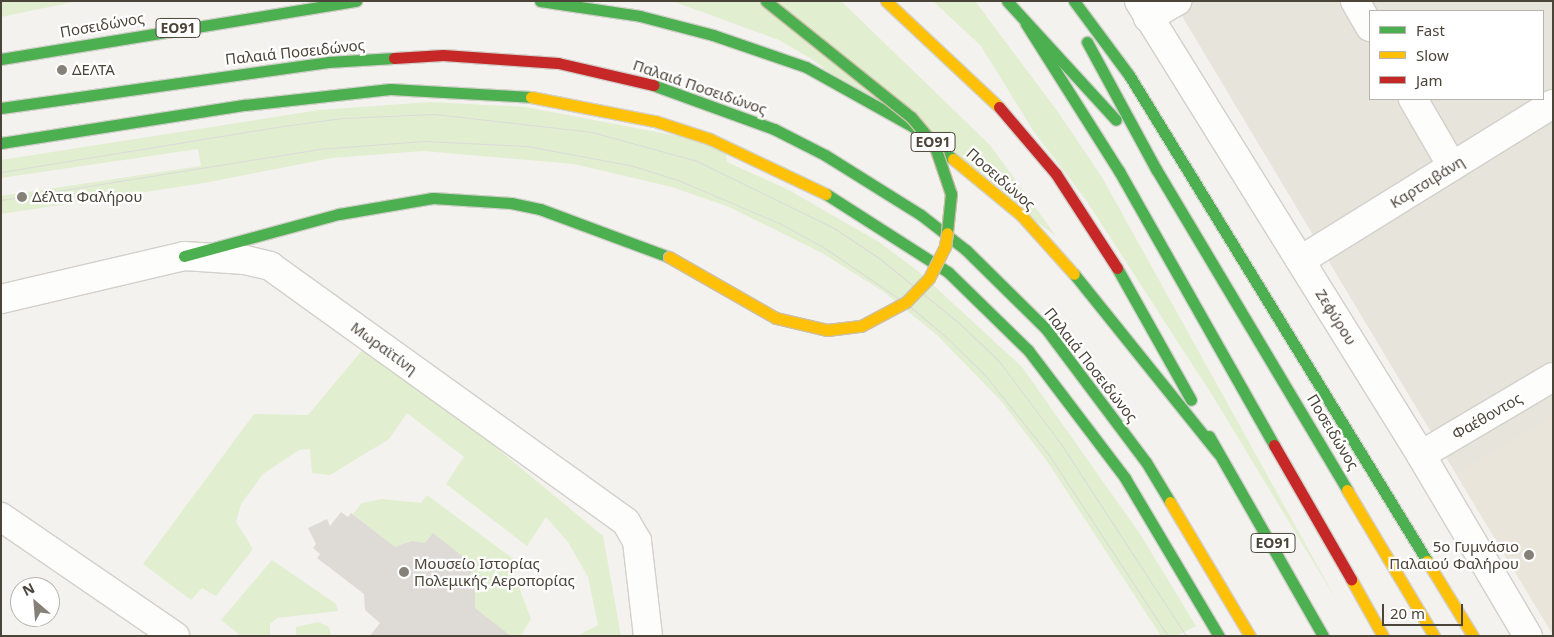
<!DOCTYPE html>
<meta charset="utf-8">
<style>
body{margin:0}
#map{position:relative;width:1554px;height:637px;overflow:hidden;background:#f4f2ee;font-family:"Noto Sans",sans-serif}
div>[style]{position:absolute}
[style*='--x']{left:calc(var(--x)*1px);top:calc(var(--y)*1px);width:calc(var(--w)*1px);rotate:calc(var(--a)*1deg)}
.residential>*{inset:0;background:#e7e4dc}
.education>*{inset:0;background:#eae5da}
.green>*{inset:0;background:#e1eecf}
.building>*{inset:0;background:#dedbd6}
.roads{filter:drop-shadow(1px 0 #d2d0cb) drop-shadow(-1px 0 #d2d0cb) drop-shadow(0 1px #d2d0cb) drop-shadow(0 -1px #d2d0cb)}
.street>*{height:28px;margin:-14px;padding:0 14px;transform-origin:14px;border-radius:14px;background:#fdfdfc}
.fast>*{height:11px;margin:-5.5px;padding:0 5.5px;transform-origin:5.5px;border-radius:5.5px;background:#4caf50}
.slow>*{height:11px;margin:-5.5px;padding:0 5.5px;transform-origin:5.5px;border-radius:5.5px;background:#ffc107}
.jam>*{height:11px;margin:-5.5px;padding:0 5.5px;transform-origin:5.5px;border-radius:5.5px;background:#c62828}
.tram>*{height:1px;margin:-0.5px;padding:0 0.5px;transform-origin:0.5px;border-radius:0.5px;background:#dbdbda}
.bridges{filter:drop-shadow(1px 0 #ccbfa9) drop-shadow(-1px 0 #ccbfa9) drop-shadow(0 1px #ccbfa9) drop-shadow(0 -1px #ccbfa9)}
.fast-bridge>*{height:11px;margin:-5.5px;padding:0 5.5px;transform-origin:5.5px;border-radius:5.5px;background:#4caf50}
.slow-bridge>*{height:11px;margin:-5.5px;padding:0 5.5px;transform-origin:5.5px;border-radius:5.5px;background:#ffc107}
.dots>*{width:14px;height:14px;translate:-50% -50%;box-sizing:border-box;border:2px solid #fff;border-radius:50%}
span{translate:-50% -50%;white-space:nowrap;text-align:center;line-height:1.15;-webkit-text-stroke:4.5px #fff;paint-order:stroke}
.shield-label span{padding:1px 4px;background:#fff;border:1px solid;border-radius:4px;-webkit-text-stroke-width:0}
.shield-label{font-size:14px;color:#4b4439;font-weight:700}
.street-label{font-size:15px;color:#4b4439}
.poi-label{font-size:15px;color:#4b4439}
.left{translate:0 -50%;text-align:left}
.right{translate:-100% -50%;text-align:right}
.frame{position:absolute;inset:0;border:2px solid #4b4439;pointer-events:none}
.legend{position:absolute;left:1369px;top:10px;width:175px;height:90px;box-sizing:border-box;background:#fff;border:1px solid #b7b4b0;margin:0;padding:6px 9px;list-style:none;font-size:15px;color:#4b4439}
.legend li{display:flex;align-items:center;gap:10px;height:25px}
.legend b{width:25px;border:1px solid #b7b4b0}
.north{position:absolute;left:10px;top:577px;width:50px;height:50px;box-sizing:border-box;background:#fff;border:1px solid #b7b4b0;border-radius:50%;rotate:333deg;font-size:14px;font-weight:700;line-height:20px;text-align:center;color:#4b4439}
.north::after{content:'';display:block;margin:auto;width:18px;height:22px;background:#868178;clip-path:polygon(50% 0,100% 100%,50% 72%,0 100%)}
.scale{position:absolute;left:1382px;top:604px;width:81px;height:22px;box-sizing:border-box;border:2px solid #4b4439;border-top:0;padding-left:6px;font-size:15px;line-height:18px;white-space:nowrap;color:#4b4439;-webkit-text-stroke:4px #fff;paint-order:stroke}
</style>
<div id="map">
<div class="residential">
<div style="clip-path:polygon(evenodd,1173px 1px,1553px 1px,1553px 635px,1456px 474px,1173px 1px,1370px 11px,1543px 11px,1543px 99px,1370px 99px,1370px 11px)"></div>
</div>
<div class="education">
<div style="clip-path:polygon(1553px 416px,1553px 635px,1456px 474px)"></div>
</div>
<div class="green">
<div style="clip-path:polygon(1px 1px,78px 1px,1px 17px)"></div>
<div style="clip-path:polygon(672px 1px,841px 1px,990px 145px,1056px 236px,810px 58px,779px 40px)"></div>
<div style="clip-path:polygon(933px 1px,975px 1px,1058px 112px,1103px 179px,1337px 601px,1214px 398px,1086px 200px,1034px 132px,981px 46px)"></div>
<div style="clip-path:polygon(430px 102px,525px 107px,725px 145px,727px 162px,787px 189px,879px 242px,919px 272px,1022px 367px,1140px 534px,1196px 626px,1176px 636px,1161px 636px,1049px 464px,1002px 402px,937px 335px,884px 292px,822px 253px,729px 207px,672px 187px,574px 164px,423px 151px,332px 158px,204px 183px,1px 214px,1px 196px,201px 166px,198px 149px,1px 178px,1px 160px,319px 110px)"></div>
<div style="clip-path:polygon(369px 342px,603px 536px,621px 636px,577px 636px,598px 625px,588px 577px,568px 542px,546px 517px,527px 546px,446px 484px,464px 457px,407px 413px,389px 439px,330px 475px,312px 473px,310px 449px,299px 450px,263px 474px,241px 504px,236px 522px,253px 549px,216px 596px,202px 588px,191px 600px,143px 564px,254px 414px,308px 415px)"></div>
<div style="clip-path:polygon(427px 495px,520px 564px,514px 574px,531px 619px,521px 636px,511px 636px,472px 606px,475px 593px,468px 578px,476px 567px,433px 534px,424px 544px,409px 541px,396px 548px,353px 514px,362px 503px,382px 499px,421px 503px)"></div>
<div style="clip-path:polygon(272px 560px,336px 604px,338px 611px,277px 618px,270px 624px,270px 636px,241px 636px,221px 620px)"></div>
<div style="clip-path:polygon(318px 622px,329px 627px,331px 636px,296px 636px,296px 627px)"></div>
</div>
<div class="building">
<div style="clip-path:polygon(341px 512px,348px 517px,351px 513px,395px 547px,411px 541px,425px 543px,433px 533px,476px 567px,469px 576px,475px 591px,475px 608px,511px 636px,370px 636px,380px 623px,365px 610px,364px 594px,317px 558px,320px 554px,313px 548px,316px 544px,308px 528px,327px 519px,330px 526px)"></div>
</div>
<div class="roads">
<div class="street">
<div style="--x:1139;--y:1;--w:534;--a:58.15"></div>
<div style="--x:1421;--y:455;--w:210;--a:59.4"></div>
<div style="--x:1355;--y:1;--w:30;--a:60"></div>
<div style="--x:1148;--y:18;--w:34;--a:-30"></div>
<div style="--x:1413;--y:99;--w:78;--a:59.8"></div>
<div style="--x:1301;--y:260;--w:296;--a:-31.8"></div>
<div style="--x:1;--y:299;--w:188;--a:-13.2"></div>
<div style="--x:184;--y:256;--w:61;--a:3.8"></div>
<div style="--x:245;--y:260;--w:26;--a:13"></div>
<div style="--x:270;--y:266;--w:438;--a:35.7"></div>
<div style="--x:626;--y:522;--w:22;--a:60"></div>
<div style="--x:637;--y:541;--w:96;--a:83.4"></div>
<div style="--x:1421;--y:455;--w:153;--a:-30.6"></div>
<div style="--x:1;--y:517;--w:211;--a:34.4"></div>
</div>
<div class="fast">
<div style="--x:540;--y:1;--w:101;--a:8.5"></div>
<div style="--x:640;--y:16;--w:75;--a:14.6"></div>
<div style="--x:713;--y:35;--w:98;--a:19"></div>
<div style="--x:806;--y:67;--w:121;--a:29.1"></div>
<div style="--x:912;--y:126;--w:53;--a:38.8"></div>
<div style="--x:1007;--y:1;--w:161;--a:47.5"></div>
<div style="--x:1074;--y:1;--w:92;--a:53.4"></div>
<div style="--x:1129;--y:75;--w:570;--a:58.48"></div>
<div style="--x:1026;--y:24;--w:174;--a:57.7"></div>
<div style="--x:1119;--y:171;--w:315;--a:60.5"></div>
<div style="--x:1087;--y:42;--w:145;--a:61.5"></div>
<div style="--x:1156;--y:169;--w:374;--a:59.2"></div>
<div style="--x:1;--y:59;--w:360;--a:-9.3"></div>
<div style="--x:653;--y:85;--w:129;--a:20"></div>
<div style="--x:774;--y:129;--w:57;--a:27"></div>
<div style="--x:825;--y:155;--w:113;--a:32"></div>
<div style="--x:921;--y:215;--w:57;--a:37.9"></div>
<div style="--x:966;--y:250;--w:112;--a:44.6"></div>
<div style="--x:1046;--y:329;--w:166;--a:53.1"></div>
<div style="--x:1146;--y:462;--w:47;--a:59"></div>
<div style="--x:1;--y:108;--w:330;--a:-8"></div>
<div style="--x:328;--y:62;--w:66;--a:-3.5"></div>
<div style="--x:1;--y:143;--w:247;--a:-8.9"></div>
<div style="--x:245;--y:105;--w:146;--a:-6.3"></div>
<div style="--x:390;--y:89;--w:141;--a:3.2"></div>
<div style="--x:826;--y:194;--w:145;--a:32.6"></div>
<div style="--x:948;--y:272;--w:112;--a:44.3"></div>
<div style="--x:1028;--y:350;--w:161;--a:52.8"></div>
<div style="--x:1125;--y:478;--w:184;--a:59.3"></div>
<div style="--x:184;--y:256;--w:161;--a:-15.2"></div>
<div style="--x:339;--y:214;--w:95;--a:-9.7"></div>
<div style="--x:433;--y:198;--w:78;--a:3.7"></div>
<div style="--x:511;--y:203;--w:30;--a:12"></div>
<div style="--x:540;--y:209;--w:138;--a:20.4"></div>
<div style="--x:1117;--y:268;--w:151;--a:60.7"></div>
<div style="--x:1074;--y:274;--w:230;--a:51.2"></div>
<div style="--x:1209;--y:436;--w:230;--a:60.3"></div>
</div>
<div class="slow">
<div style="--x:886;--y:1;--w:155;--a:43.2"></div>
<div style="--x:531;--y:97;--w:126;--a:11"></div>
<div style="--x:655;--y:121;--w:58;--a:18.1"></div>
<div style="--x:710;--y:139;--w:128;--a:25.4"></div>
<div style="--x:953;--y:159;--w:88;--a:39.5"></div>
<div style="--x:1021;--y:215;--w:79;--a:48.1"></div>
<div style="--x:1347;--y:490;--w:170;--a:59.2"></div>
<div style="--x:1170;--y:502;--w:156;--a:59.2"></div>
<div style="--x:1427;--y:561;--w:88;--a:58.5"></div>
<div style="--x:1351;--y:579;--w:65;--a:60.7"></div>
</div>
<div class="jam">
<div style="--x:394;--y:58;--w:49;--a:-3.5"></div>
<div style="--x:443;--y:55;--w:115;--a:4"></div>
<div style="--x:558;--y:63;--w:98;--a:13"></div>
<div style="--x:999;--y:107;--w:88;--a:49.6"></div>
<div style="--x:1056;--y:174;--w:112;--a:57"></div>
<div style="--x:1274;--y:445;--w:155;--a:60.1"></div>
</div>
</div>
<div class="tram">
<div style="--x:1;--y:172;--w:279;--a:-9.3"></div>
<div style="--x:276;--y:127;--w:67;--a:-7.8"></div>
<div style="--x:342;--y:118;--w:92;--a:-2.5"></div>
<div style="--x:434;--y:114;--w:159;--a:6.5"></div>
<div style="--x:592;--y:132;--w:109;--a:15.4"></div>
<div style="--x:697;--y:161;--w:153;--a:26.1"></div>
<div style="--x:834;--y:228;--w:54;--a:33.7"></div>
<div style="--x:879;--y:258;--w:103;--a:39.1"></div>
<div style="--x:959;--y:323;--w:54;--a:43.5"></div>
<div style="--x:998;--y:360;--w:105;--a:53.1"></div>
<div style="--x:1061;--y:444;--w:229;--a:56.9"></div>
<div style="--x:1;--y:200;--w:321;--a:-9.1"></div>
<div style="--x:318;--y:149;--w:106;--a:-4.3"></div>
<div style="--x:424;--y:141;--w:103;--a:2.8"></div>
<div style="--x:527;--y:146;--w:105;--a:10.5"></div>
<div style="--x:630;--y:165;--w:50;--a:17.4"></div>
<div style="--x:678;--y:180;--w:110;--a:23.1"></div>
<div style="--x:779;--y:223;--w:50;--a:28.6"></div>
<div style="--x:823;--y:247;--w:102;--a:34.2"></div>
<div style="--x:907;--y:304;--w:51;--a:40.2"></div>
<div style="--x:946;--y:337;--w:54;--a:44.3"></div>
<div style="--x:985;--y:375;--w:102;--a:51.3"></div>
<div style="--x:1049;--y:455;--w:217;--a:56.7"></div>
</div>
<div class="bridges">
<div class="fast-bridge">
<div style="--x:766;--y:1;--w:186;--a:38.7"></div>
<div style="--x:911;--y:117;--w:35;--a:50"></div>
<div style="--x:934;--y:144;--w:53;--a:71.2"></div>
<div style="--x:951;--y:194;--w:39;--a:96"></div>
</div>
<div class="slow-bridge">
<div style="--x:669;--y:257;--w:123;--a:29.7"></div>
<div style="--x:776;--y:318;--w:52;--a:13.2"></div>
<div style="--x:827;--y:330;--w:34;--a:-7"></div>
<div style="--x:861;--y:326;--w:51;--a:-28.1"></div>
<div style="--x:906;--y:302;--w:33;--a:-46"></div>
<div style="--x:929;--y:278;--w:36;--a:-63"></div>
<div style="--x:945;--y:246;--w:13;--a:-81"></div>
</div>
</div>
<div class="dots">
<div style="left:62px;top:70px;background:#868178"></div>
<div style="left:22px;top:197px;background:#868178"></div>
<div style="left:1529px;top:555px;background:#868178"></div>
<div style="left:404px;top:572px;background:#868178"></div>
</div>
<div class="shield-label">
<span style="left:178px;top:28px">ΕΟ91</span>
<span style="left:933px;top:142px">ΕΟ91</span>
<span style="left:1273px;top:543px">ΕΟ91</span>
</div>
<div class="street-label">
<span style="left:102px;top:25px;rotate:-10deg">Ποσειδώνος</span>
<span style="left:295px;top:52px;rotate:-6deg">Παλαιά Ποσειδώνος</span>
<span style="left:700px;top:87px;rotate:19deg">Παλαιά Ποσειδώνος</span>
<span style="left:1001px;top:179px;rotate:41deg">Ποσειδώνος</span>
<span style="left:1427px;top:182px;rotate:-32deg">Καρτσιβάνη</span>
<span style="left:1336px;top:317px;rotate:58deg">Ζεφύρου</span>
<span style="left:384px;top:348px;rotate:36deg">Μωραϊτίνη</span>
<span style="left:1091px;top:365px;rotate:52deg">Παλαιά Ποσειδώνος</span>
<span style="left:1487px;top:416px;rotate:-30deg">Φαέθοντος</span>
<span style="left:1333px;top:432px;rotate:59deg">Ποσειδώνος</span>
</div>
<div class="poi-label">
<span class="left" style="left:72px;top:70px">ΔΕΛΤΑ</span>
<span class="left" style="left:32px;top:197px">Δέλτα Φαλήρου</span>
<span class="right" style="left:1519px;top:555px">5ο Γυμνάσιο<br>Παλαιού Φαλήρου</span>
<span class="left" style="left:414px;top:572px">Μουσείο Ιστορίας<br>Πολεμικής Αεροπορίας</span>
</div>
<div class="frame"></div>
<ul class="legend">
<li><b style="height:6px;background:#4caf50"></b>Fast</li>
<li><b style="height:6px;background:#ffc107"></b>Slow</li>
<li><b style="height:6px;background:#c62828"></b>Jam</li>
</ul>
<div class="north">N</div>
<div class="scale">20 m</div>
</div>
